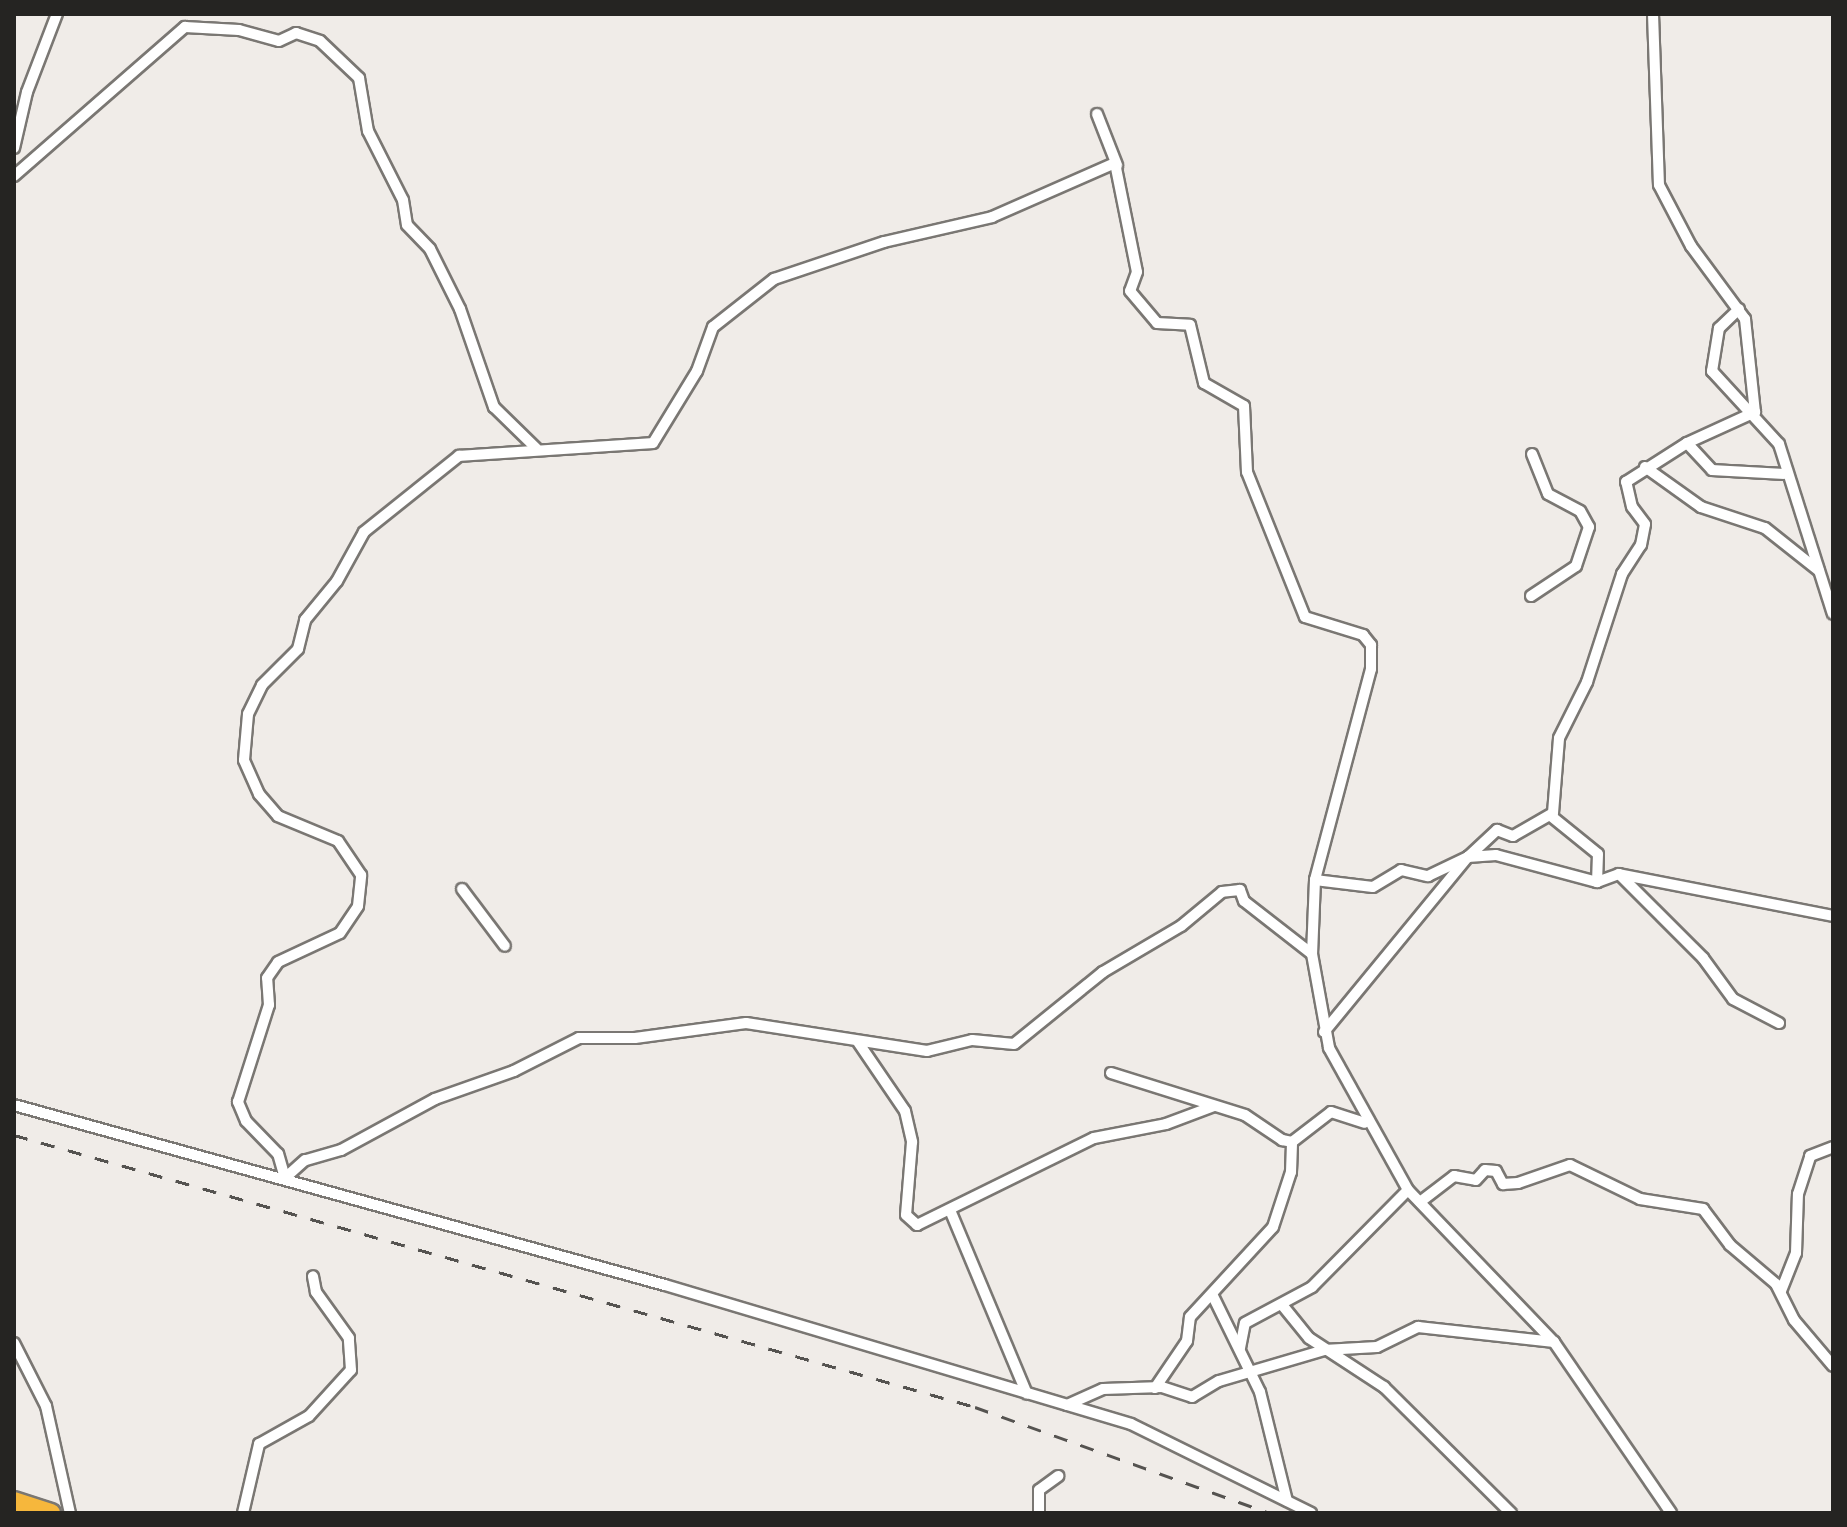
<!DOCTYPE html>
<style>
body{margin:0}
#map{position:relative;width:1847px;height:1527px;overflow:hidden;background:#f0ece8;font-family:Overpass,sans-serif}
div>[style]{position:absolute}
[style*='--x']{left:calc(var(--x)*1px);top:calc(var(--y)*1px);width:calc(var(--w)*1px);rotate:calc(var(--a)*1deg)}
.roads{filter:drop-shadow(2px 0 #7a7773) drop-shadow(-2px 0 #7a7773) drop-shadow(0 2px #7a7773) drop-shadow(0 -2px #7a7773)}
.street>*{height:10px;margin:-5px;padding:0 5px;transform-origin:5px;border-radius:5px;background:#fff}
.highway>*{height:18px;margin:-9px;padding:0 9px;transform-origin:9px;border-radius:9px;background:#f6b73c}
.rail>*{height:3px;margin-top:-1.5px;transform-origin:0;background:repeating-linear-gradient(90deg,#555350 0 14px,transparent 0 28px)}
span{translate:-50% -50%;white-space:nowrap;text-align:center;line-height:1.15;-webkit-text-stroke:8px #f0ece8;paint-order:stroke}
.frame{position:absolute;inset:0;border:16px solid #252422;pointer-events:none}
</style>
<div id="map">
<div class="roads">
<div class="street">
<div style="--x:1653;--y:14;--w:171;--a:88"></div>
<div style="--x:1659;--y:185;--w:69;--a:62.3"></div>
<div style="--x:1691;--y:246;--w:91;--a:53.5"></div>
<div style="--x:1745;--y:319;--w:94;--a:83.9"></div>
<div style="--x:1097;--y:114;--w:55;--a:68.6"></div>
<div style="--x:14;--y:148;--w:57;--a:-76.9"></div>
<div style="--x:27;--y:92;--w:84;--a:-69"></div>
<div style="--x:14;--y:176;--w:227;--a:-41.1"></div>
<div style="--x:185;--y:27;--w:54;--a:3.2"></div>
<div style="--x:239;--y:30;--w:41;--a:15.4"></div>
<div style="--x:279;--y:41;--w:19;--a:-25"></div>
<div style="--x:296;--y:33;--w:25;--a:18"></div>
<div style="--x:320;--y:41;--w:54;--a:43.5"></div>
<div style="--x:359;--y:78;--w:54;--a:80.4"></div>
<div style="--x:368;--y:131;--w:77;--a:63.1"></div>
<div style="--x:403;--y:200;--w:25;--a:81"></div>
<div style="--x:407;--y:225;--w:33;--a:46"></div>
<div style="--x:430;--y:249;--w:67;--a:63.4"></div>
<div style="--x:460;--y:309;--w:104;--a:70.9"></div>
<div style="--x:494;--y:407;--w:59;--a:44.3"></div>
<div style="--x:1739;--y:309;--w:28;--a:136"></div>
<div style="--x:1719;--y:328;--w:44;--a:99.2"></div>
<div style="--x:1712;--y:371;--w:99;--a:47.5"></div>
<div style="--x:1779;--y:444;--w:178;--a:72.4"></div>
<div style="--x:1687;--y:443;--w:75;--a:-24.5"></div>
<div style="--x:1645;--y:467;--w:69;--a:35.5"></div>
<div style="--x:1701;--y:507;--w:67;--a:18.2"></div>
<div style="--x:1765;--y:528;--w:69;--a:38.5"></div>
<div style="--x:1531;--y:596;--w:54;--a:-33.7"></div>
<div style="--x:1576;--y:566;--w:41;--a:-71.6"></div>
<div style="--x:1589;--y:527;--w:18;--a:-119"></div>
<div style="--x:1580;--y:511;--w:36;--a:-152"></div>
<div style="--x:1548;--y:494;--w:43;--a:-111.8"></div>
<div style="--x:1551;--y:816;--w:60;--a:39"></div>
<div style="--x:1598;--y:854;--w:28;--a:92"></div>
<div style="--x:1619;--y:874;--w:119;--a:45"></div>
<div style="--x:1703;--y:958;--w:51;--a:53.8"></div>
<div style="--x:1733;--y:999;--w:52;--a:27.6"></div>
<div style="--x:1315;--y:880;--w:58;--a:6.9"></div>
<div style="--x:1373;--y:887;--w:33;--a:-31"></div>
<div style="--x:1401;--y:870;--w:28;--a:13"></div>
<div style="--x:1428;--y:876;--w:44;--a:-25.4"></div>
<div style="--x:1468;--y:857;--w:28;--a:-4"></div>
<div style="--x:1496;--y:855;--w:105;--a:15"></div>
<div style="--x:1597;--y:882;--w:23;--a:-20"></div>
<div style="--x:1619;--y:874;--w:218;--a:11.1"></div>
<div style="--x:462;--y:889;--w:71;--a:53"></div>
<div style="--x:1312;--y:954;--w:86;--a:-142.1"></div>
<div style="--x:1244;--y:901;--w:12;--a:-110"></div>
<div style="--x:1240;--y:890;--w:18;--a:174"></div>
<div style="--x:1222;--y:892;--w:53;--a:140.3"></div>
<div style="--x:1181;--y:926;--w:91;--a:149.5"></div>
<div style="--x:1103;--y:972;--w:114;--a:141"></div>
<div style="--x:1014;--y:1044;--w:42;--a:-174.6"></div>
<div style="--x:972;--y:1040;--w:46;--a:166.3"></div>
<div style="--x:927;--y:1051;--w:183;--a:-171.2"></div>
<div style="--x:746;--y:1023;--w:112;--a:172.3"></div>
<div style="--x:635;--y:1038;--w:56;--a:180"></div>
<div style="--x:579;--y:1038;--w:73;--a:153.1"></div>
<div style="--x:514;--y:1071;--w:84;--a:160.5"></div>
<div style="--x:435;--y:1099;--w:107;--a:151.5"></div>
<div style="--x:341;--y:1150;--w:37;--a:164"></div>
<div style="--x:305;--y:1160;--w:27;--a:138"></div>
<div style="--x:285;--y:1178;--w:25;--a:-106"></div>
<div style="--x:278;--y:1154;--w:46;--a:-134.1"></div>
<div style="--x:246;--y:1121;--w:21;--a:-113"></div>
<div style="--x:238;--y:1102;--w:102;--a:-72.3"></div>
<div style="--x:269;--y:1005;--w:27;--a:-94"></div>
<div style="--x:267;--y:978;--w:19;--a:-55"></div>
<div style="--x:278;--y:962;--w:68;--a:-25.1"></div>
<div style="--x:340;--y:933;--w:32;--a:-56"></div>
<div style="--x:358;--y:906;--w:31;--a:-84"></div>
<div style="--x:361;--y:875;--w:41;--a:-124.1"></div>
<div style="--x:338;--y:841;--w:65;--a:-157.4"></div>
<div style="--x:278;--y:816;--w:29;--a:-131"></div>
<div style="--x:259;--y:794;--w:37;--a:-114"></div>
<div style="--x:244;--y:760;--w:46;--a:-85"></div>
<div style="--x:248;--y:714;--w:32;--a:-64"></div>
<div style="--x:262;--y:685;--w:51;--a:-45"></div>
<div style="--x:298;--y:649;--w:30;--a:-76"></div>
<div style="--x:305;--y:620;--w:50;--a:-50.6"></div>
<div style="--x:337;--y:581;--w:56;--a:-61.1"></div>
<div style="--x:364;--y:532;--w:122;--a:-38.7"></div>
<div style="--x:459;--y:456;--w:194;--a:-3.8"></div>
<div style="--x:653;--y:443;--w:84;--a:-58.6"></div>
<div style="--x:697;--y:371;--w:47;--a:-70"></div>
<div style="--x:713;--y:327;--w:78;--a:-38.2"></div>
<div style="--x:774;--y:279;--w:116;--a:-18.6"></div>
<div style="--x:884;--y:242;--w:111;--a:-13"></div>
<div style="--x:992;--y:217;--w:134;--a:-23.7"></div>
<div style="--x:1115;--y:163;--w:111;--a:78.6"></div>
<div style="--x:1137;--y:272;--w:20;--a:110"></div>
<div style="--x:1130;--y:291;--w:42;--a:49.8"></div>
<div style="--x:1157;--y:323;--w:33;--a:3"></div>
<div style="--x:1190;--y:325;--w:60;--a:76.4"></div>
<div style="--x:1204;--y:383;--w:46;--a:29.9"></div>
<div style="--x:1244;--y:406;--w:66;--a:87.4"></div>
<div style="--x:1247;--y:472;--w:156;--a:68.2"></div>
<div style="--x:1305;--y:617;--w:61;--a:17.2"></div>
<div style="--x:1363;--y:635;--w:13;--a:51"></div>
<div style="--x:1371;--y:645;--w:24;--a:90"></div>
<div style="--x:1371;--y:669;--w:218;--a:104.9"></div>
<div style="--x:1315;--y:880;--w:74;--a:92.3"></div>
<div style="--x:1312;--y:954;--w:96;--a:79.7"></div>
<div style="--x:1329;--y:1048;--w:162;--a:60.9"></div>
<div style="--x:1408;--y:1190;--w:211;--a:46.2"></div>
<div style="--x:1554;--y:1342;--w:207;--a:55.6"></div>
<div style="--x:1324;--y:1032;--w:227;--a:-50.6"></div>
<div style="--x:1468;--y:857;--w:40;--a:-43"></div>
<div style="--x:1497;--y:830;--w:17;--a:21"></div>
<div style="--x:1513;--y:836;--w:46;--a:-29.9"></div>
<div style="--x:1553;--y:813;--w:75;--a:-85.4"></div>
<div style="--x:1559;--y:738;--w:63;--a:-63.4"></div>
<div style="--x:1587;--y:682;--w:114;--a:-72"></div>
<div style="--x:1622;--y:574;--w:35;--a:-57"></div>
<div style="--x:1641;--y:545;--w:21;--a:-79"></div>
<div style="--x:1645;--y:524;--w:21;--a:-127"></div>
<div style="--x:1632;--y:507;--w:26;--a:-103"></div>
<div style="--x:1626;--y:482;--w:72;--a:-32.6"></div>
<div style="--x:1687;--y:443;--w:37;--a:47"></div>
<div style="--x:1712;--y:470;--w:72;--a:3.2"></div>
<div style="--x:858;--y:1042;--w:83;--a:55.7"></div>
<div style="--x:905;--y:1111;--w:32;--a:77"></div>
<div style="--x:912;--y:1142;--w:73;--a:94.7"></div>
<div style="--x:906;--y:1215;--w:15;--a:42"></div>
<div style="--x:917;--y:1225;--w:197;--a:-26.2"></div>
<div style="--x:1094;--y:1138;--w:73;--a:-11"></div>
<div style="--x:1166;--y:1124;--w:51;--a:-20.6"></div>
<div style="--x:1111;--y:1073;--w:140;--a:17.4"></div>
<div style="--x:1245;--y:1115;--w:45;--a:34"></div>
<div style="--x:1282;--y:1140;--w:10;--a:11"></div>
<div style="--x:1292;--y:1142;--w:49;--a:-37.6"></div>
<div style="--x:1331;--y:1112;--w:35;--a:18"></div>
<div style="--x:14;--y:1105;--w:675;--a:15.46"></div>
<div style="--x:665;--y:1285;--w:486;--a:16.6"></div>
<div style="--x:1131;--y:1424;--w:201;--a:26.3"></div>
<div style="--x:1420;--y:1202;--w:43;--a:-37.4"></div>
<div style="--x:1454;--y:1176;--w:22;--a:10"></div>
<div style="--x:1476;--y:1180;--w:13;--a:-48"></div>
<div style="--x:1485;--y:1170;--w:11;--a:5"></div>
<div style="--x:1496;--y:1171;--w:15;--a:62"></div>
<div style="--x:1503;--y:1184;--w:15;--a:-4"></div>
<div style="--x:1518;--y:1183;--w:55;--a:-19.1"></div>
<div style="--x:1570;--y:1165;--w:78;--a:25.9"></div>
<div style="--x:1640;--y:1199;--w:64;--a:9"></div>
<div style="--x:1703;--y:1209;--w:45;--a:53.1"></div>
<div style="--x:1730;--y:1245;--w:60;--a:40.3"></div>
<div style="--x:1776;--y:1284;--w:40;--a:63.4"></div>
<div style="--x:1794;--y:1320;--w:60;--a:49.7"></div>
<div style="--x:950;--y:1210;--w:199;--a:67.3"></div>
<div style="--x:1781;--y:1291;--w:41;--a:-68.5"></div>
<div style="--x:1796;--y:1253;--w:59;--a:-88.1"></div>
<div style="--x:1798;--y:1194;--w:40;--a:-72"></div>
<div style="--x:1810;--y:1156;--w:25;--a:-21"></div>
<div style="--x:1212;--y:1294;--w:109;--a:63.9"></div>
<div style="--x:1260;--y:1392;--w:112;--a:76.1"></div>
<div style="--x:1283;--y:1306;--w:41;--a:50.9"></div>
<div style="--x:1309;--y:1338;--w:90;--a:33.2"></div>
<div style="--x:1384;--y:1387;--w:179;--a:44.8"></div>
<div style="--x:14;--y:1343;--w:71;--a:63.1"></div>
<div style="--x:46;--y:1406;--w:110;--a:77.4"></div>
<div style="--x:1240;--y:1348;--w:25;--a:-79"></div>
<div style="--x:1245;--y:1323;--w:76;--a:-28.2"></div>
<div style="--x:1312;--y:1287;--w:136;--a:-45.3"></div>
<div style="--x:1155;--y:1388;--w:57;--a:-55.8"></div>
<div style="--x:1187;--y:1341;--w:24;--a:-83"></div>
<div style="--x:1190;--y:1317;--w:122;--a:-47.3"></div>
<div style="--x:1273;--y:1227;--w:58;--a:-71.9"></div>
<div style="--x:1291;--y:1172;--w:30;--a:-88"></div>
<div style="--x:1067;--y:1405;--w:39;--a:-24"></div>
<div style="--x:1103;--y:1389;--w:59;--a:-1.9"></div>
<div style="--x:1162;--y:1387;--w:32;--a:18"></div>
<div style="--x:1192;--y:1397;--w:31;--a:-31"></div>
<div style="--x:1219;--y:1381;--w:109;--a:-16.4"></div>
<div style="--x:1324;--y:1350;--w:53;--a:-3.2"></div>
<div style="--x:1377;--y:1347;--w:46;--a:-26"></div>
<div style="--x:1418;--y:1327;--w:137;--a:6.3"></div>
<div style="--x:243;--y:1513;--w:71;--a:-76.9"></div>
<div style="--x:259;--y:1444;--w:57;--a:-29.2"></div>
<div style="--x:309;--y:1416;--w:62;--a:-47.6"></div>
<div style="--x:351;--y:1370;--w:32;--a:-94"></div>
<div style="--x:349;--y:1338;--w:57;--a:-125.7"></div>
<div style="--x:316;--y:1292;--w:16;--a:-101"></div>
<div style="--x:1039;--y:1513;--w:23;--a:-90"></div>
<div style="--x:1039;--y:1490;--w:24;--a:-36"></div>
</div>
<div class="highway">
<div style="--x:14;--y:1501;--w:39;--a:18"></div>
</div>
</div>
<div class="rail">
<div style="--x:14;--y:1135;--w:999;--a:15.8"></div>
<div style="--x:975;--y:1407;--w:313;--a:19.8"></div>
</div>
<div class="frame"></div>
</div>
